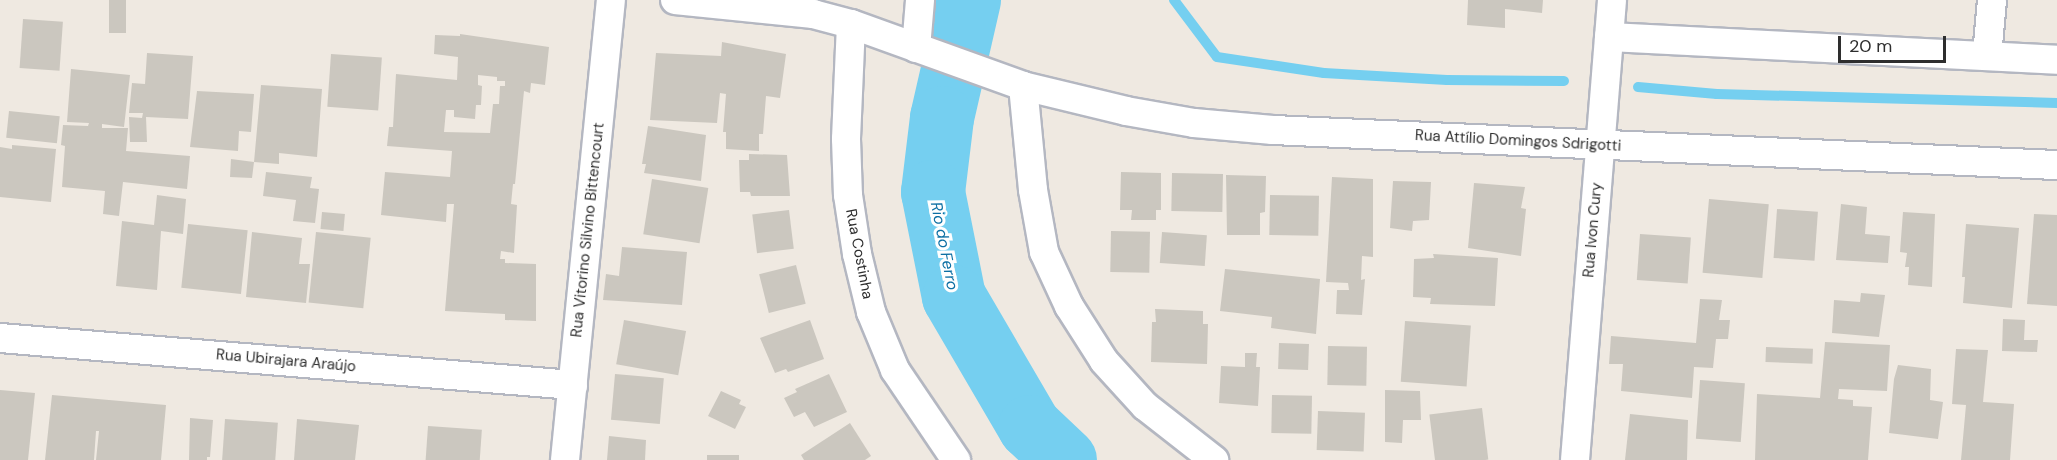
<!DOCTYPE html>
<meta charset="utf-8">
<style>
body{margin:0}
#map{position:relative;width:2057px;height:460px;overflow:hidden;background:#efe9e1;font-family:"DM Sans",sans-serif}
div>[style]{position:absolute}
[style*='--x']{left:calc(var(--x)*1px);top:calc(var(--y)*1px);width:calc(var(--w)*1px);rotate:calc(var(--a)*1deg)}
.stream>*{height:10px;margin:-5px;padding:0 5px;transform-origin:5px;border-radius:5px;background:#75cff0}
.river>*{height:64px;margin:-32px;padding:0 32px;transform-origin:32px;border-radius:32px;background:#75cff0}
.building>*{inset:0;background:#cbc7bf;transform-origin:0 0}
.roads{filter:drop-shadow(2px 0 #b4b7c1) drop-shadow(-2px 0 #b4b7c1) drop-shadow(0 2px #b4b7c1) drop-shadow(0 -2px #b4b7c1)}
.street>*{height:28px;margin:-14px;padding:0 14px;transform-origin:14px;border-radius:14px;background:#fff}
span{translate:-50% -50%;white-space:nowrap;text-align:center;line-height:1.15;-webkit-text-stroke:6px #fff;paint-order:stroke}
.street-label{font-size:15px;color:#2e2e2e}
.water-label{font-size:16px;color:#0d6fa3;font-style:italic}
.scale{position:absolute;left:1838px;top:36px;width:108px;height:27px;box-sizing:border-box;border:3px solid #2e2e2e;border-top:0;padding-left:8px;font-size:18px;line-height:21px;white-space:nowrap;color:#2e2e2e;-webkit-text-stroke:4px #fff;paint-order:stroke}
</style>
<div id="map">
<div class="stream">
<div style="--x:1174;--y:0;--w:71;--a:53"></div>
<div style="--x:1217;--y:57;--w:108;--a:8.5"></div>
<div style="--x:1324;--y:73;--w:123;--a:3.3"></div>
<div style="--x:1447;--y:80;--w:117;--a:0.5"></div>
<div style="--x:1638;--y:87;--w:79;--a:5.1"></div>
<div style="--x:1717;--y:94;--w:340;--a:1.5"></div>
</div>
<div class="river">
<div style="--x:969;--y:0;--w:121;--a:102.9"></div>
<div style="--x:942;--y:118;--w:75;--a:96.9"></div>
<div style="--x:933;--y:192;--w:107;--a:78.7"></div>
<div style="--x:954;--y:297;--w:151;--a:59.7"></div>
<div style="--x:1030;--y:427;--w:48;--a:43.3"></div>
</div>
<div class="building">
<div style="left:109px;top:0;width:17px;height:33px"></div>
<div style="clip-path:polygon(1468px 0,1543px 0,1542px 13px,1505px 9px,1505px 28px,1467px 25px)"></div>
<div style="left:23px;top:19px;width:40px;height:49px;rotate:4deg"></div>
<div style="clip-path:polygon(evenodd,460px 34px,549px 47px,545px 85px,531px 83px,530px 93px,524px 91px,515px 184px,513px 184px,511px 204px,517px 205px,514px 253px,501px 251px,500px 259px,505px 259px,505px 263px,536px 264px,536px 321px,505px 320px,505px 314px,445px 311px,454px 204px,447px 204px,446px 222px,381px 215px,385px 172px,450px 177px,452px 151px,387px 146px,389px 127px,393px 127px,396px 74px,457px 80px,458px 57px,434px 54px,435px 35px,460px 36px,460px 34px,478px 75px,497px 77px,497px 81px,505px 81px,505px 86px,500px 86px,499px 104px,493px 104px,490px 133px,444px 132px,446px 110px,454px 110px,454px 117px,475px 119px,476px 105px,481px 105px,482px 86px,478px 85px,478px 75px)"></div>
<div style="clip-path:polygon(722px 42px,786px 54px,780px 98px,766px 96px,763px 134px,759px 134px,759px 151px,726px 149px,726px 132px,723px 132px,726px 94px,720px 93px,717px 123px,650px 120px,656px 53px,721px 56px)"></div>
<div style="clip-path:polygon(147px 53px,193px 56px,188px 119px,146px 117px,147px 142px,130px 142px,129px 117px,142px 118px,143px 113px,129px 113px,132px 83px,145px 84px)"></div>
<div style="left:331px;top:54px;width:51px;height:53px;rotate:4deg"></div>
<div style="clip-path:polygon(71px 69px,130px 75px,124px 127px,102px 124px,102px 128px,128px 128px,126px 151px,190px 156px,187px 189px,123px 182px,119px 216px,103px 214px,105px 191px,62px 187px,65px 146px,61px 145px,63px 125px,88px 126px,89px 123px,67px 122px)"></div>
<div style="clip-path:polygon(261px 85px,322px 89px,317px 157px,279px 153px,279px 164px,254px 162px)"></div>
<div style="clip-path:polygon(197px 91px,254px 94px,251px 132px,239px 131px,238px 151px,190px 147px)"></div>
<div style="left:9px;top:111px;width:51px;height:27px;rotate:6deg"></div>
<div style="clip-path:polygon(648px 126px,706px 135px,701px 181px,644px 173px,646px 164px,642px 164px)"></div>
<div style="clip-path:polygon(12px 145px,56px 149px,51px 202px,0 197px,0 147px,12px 149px)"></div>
<div style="clip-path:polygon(749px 154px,787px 155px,790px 196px,751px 196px,750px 192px,740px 192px,739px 160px,749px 160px)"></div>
<div style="clip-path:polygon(231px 159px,254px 162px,252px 178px,230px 177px)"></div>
<div style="clip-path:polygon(266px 172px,312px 177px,310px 188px,319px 189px,315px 223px,293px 221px,296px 200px,263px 196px)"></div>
<div style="clip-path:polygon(1121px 172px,1161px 173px,1161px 210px,1156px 210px,1156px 220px,1131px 220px,1132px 210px,1120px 210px)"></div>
<div style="left:1172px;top:173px;width:51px;height:38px;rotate:1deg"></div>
<div style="clip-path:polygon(1226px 175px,1266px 176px,1265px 212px,1260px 213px,1260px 235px,1227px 235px)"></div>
<div style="clip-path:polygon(1332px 177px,1373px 179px,1373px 257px,1362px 256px,1361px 280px,1365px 279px,1362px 315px,1336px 314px,1337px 290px,1349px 290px,1348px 283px,1326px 282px)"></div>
<div style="left:652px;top:179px;width:57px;height:56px;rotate:9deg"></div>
<div style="clip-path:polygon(1393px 181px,1431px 182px,1429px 220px,1413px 221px,1412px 231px,1390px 228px)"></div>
<div style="clip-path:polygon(1474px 183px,1525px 187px,1521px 208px,1526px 209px,1521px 256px,1468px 248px)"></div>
<div style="clip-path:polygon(157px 195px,186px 199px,183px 234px,161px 231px,157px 290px,116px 286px,122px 221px,154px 225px)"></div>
<div style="left:1270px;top:195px;width:49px;height:40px;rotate:1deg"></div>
<div style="left:1709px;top:199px;width:60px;height:74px;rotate:5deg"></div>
<div style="clip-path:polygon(1841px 204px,1867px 207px,1865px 234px,1890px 236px,1888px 263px,1836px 260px)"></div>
<div style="left:1777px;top:209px;width:41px;height:49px;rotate:4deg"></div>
<div style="left:789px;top:210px;width:39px;height:37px;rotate:83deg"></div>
<div style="left:322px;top:212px;width:23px;height:17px;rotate:5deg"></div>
<div style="clip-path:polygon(1903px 212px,1935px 214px,1932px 287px,1908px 285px,1909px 267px,1905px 267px,1907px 253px,1900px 252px)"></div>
<div style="clip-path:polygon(2034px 214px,2057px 215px,2057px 306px,2027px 304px)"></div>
<div style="left:188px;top:224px;width:60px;height:64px;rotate:6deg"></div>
<div style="clip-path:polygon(1966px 224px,2019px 228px,2012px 308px,1963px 303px,1965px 277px,1962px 277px)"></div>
<div style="left:1111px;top:231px;width:39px;height:41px;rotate:1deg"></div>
<div style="clip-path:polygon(252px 232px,302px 238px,299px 264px,310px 264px,306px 303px,246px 297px)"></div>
<div style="left:316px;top:232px;width:55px;height:71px;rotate:6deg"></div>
<div style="left:1162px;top:232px;width:45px;height:31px;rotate:4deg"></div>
<div style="left:1640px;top:234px;width:51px;height:46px;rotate:4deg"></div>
<div style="clip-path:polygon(622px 247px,687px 252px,682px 305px,603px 300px,606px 274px,619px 276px)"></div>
<div style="clip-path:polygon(1433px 254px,1498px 258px,1495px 306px,1430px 304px,1431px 298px,1413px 297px,1414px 259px,1434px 258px)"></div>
<div style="left:796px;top:265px;width:40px;height:38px;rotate:76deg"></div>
<div style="clip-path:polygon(1225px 269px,1320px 279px,1316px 334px,1271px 328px,1272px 317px,1220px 311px)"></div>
<div style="clip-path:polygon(1861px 293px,1885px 295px,1879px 337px,1832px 333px,1834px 300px,1860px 302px)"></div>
<div style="clip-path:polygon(1700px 299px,1722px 300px,1719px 320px,1730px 320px,1728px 339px,1716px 339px,1713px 368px,1694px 367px,1692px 398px,1621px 391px,1623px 364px,1609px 364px,1611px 336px,1696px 343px)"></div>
<div style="clip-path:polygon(1155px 309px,1203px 311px,1203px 324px,1208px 324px,1207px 364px,1151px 362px,1152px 322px,1156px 322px)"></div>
<div style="clip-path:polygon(2003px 319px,2025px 320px,2024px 340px,2038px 340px,2037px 352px,2002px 351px)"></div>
<div style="left:624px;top:320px;width:63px;height:45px;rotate:10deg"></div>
<div style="clip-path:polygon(810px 320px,824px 359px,788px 372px,786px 369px,775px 373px,760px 338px)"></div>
<div style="left:1405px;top:321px;width:66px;height:61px;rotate:4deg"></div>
<div style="clip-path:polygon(1825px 342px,1890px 345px,1887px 391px,1839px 389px,1838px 399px,1853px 400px,1853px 406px,1872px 407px,1868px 460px,1755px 460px,1757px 394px,1820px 398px)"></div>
<div style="left:1279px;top:343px;width:30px;height:26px;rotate:2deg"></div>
<div style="left:1328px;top:346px;width:39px;height:39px;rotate:1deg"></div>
<div style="left:1766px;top:347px;width:47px;height:15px;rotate:2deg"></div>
<div style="clip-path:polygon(1956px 349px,1988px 350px,1983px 402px,2014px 404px,2010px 460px,1961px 460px,1966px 405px,1952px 404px)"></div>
<div style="clip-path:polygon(1245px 353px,1257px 353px,1256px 367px,1260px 367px,1258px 406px,1219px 403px,1221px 366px,1245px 367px)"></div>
<div style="clip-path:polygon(1898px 365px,1931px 369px,1930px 400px,1943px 402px,1938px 439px,1889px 433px,1894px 379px)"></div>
<div style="left:615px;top:374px;width:49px;height:46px;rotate:5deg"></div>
<div style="clip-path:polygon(829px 374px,847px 412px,814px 427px,805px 412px,794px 417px,784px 398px,797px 392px,795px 389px)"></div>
<div style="left:1700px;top:380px;width:45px;height:59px;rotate:4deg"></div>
<div style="clip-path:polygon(0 390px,35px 393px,28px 460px,0 460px)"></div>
<div style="clip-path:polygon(1385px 390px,1420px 391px,1421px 420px,1403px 420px,1402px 443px,1385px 442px)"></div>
<div style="clip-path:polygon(721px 391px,741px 400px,739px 404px,746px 407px,735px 429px,708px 416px)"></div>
<div style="clip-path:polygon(52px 395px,166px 405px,161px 460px,96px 460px,99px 431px,96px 431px,94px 460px,45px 460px)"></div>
<div style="left:1272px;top:395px;width:40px;height:38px;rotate:1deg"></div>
<div style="left:1482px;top:408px;width:52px;height:53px;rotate:83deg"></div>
<div style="left:1318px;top:411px;width:47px;height:39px;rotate:2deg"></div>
<div style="clip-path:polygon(1630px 414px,1688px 420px,1687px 460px,1625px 460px)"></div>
<div style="clip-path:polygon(190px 418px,213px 420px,210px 457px,207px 457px,207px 460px,189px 460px)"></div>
<div style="left:225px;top:419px;width:53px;height:41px;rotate:4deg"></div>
<div style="clip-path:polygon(297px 419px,359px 425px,355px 460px,294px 460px)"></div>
<div style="clip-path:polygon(850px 423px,871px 456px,865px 460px,804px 460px,801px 455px)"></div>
<div style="left:428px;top:426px;width:54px;height:34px;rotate:4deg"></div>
<div style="clip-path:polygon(609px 436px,646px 440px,645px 460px,607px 460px)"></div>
<div style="left:707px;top:455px;width:32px;height:5px"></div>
</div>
<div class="roads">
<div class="street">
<div style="--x:675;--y:0;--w:139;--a:5.8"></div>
<div style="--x:813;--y:14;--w:39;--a:15"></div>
<div style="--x:851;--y:24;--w:183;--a:19.8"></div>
<div style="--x:1023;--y:86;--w:106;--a:13.6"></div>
<div style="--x:1126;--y:111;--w:69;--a:10"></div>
<div style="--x:1194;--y:123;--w:79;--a:5.1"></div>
<div style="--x:1273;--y:130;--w:785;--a:2.56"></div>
<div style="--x:851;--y:24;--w:115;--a:92.5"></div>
<div style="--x:846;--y:139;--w:56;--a:88"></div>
<div style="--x:848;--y:195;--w:60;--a:81.3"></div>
<div style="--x:857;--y:254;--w:60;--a:76.4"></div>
<div style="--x:871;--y:312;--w:63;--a:67.5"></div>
<div style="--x:895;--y:370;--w:109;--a:55.9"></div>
<div style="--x:1609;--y:37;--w:449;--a:2.9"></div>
<div style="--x:916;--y:48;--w:48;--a:-85.2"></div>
<div style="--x:1987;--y:56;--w:56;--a:-84.9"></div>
<div style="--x:1023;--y:86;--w:104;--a:84.5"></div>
<div style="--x:1033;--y:190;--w:63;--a:79.9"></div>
<div style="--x:1044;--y:252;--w:60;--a:65.2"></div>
<div style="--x:1069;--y:306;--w:65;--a:57.5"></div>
<div style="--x:1104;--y:361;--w:61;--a:47.7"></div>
<div style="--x:1145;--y:406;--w:88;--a:38"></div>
<div style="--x:0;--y:338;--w:575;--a:4.69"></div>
<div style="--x:565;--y:460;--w:462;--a:-84.3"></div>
<div style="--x:1575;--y:460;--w:461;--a:-85.4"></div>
</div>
</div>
<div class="street-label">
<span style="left:1518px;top:141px;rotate:3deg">Rua Attílio Domingos Sdrigotti</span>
<span style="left:588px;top:230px;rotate:-84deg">Rua Vitorino Silvino Bittencourt</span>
<span style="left:1593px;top:230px;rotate:-85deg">Rua Ivon Cury</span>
<span style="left:859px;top:254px;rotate:79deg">Rua Costinha</span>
<span style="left:286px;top:361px;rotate:5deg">Rua Ubirajara Araújo</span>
</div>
<div class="water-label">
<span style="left:944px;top:246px;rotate:79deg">Rio do Ferro</span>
</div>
<div class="scale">20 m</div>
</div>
